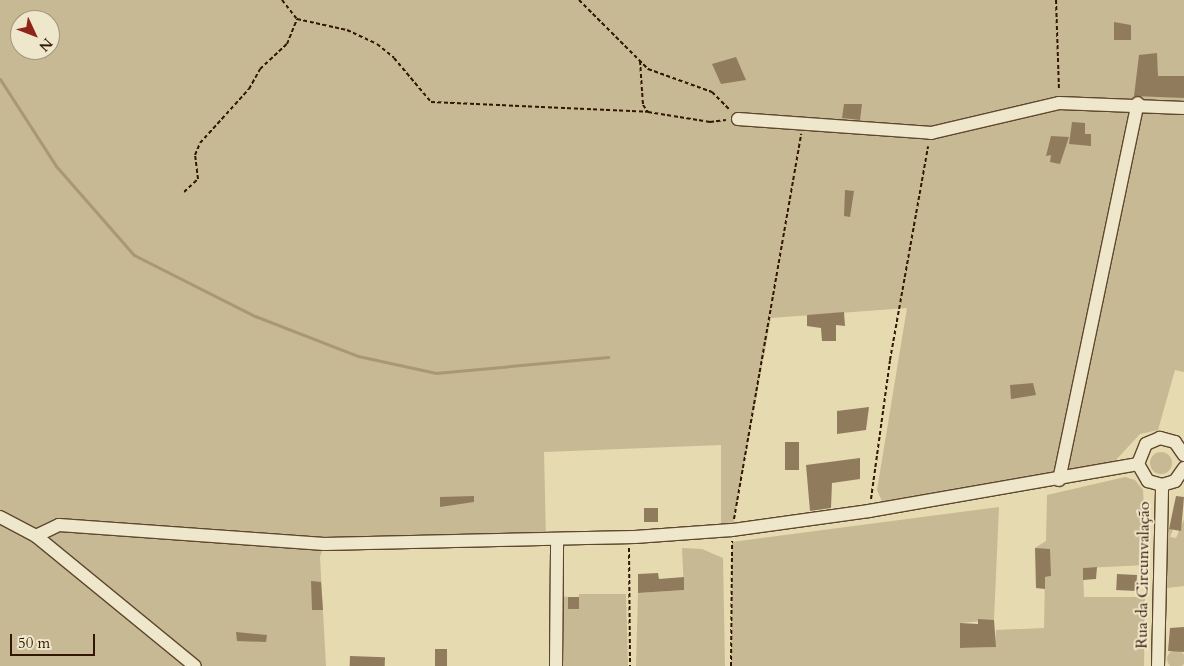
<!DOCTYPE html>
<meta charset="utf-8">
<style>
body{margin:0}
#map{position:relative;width:1184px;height:666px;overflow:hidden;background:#e6dab1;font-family:Cardo,serif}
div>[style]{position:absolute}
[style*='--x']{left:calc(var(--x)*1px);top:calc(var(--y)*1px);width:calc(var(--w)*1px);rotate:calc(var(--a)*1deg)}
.green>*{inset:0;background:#c7b993}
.round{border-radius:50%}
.stream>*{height:3px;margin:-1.5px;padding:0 1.5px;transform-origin:1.5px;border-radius:1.5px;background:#a99775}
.building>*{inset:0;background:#907c5d;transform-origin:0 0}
.path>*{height:2px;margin-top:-1px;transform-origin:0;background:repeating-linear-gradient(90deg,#321601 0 4px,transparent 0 6.5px)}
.roads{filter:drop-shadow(1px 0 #5f472d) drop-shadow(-1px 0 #5f472d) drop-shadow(0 1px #5f472d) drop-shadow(0 -1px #5f472d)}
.minor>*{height:12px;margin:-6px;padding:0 6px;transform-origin:6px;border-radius:6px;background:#efe7cc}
span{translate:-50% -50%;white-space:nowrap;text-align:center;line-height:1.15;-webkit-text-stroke:4px #efe7cc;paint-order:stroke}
.street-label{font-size:16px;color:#321601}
.north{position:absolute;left:10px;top:10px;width:50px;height:50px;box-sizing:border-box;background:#efe7cc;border:1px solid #a3937b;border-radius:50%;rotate:133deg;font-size:14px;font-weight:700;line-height:20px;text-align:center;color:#321601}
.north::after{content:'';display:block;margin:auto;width:18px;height:22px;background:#8f2418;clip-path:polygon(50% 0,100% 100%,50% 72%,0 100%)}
.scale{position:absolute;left:10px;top:634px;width:85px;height:22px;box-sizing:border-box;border:2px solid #321601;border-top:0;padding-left:6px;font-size:15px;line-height:18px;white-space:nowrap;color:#321601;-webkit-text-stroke:4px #efe7cc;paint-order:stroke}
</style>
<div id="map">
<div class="green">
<div style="clip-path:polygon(evenodd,0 0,1184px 0,1184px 372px,1175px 370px,1158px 430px,1140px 434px,1115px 461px,1037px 480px,896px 503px,882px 501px,877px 490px,907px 308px,771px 318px,732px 530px,721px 531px,721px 445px,544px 452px,546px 539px,324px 544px,320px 557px,326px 666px,0 666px,0 0,20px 20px,50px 20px,50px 50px,20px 50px,20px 20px)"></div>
<div class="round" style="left:1150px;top:452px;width:22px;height:22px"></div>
<div style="clip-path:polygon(1125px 477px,1135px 480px,1143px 490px,1147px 565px,1083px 568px,1084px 597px,1145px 597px,1144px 666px,731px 666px,732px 542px,999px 507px,994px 620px,960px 623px,960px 648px,995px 647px,996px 630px,1044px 628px,1045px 577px,1051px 576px,1035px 548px,1046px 541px,1047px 495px)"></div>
<div style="clip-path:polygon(1184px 519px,1184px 586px,1167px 588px,1167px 528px,1173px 529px,1170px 537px,1176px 538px)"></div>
<div style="clip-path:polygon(682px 548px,702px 549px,723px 558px,725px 666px,636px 666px,638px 593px,684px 590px)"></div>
<div style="clip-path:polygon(579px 594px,626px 594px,628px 666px,556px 666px,556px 595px,568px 597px,578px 610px)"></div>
<div class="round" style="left:1167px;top:650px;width:18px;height:18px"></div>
</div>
<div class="stream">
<div style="--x:0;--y:79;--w:103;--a:57.2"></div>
<div style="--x:56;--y:166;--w:118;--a:48.8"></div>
<div style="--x:134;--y:255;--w:136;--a:26.8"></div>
<div style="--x:255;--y:316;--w:110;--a:21.2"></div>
<div style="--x:358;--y:356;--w:80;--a:12.3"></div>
<div style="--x:436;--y:373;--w:173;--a:-5.3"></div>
</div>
<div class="building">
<div style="clip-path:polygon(1114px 22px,1131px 25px,1131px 40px,1114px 40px)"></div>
<div style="clip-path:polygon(1157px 53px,1158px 76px,1184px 76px,1184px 98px,1134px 96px,1139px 55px)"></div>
<div style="clip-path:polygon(736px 57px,746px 80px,721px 84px,712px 64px)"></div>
<div style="clip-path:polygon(844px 104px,862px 104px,860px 120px,842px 118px)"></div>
<div style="clip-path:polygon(1072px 122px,1085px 123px,1085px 134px,1091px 134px,1091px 146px,1069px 144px)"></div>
<div style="clip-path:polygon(1051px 136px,1069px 137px,1060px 164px,1050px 162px,1051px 155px,1046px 156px)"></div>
<div style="clip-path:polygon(845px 190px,854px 191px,850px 217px,844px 216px)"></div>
<div style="clip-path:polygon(844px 312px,845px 326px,836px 325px,836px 341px,822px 341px,821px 328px,807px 326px,807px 315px)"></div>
<div style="clip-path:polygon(1033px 383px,1036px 395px,1011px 399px,1010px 385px)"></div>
<div style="clip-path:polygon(869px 407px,866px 430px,837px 434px,837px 411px)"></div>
<div style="left:785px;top:442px;width:14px;height:28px"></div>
<div style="clip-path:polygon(860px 458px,860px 479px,832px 483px,831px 508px,810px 511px,806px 465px)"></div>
<div style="clip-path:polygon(474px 496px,474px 502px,440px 507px,440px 497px)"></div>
<div style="clip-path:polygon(1176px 496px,1184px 497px,1181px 531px,1169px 529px)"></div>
<div style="left:644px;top:508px;width:14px;height:14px"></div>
<div style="clip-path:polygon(1035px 548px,1050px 549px,1051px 576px,1045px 577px,1045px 589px,1036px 588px)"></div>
<div style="clip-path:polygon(1097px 567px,1096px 579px,1083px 580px,1083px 568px)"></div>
<div style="clip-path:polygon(658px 573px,659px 579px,684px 577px,684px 590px,638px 593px,638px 574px)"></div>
<div style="left:1117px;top:574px;width:20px;height:16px;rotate:3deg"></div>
<div style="clip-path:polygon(311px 581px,321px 582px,323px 610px,312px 610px)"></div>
<div style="left:568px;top:597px;width:11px;height:12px"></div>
<div style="clip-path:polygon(978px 619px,994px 620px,996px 647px,960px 648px,960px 623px,978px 624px)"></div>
<div style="clip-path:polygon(1184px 627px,1184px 652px,1168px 651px,1170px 628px)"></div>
<div style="clip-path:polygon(236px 632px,267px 635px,266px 642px,237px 641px)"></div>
<div style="left:435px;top:649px;width:12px;height:17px"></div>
<div style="left:350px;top:656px;width:35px;height:10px;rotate:2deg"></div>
</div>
<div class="path">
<div style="--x:282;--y:0;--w:24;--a:52"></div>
<div style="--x:297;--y:19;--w:51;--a:12.4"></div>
<div style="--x:347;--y:30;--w:33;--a:25"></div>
<div style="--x:377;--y:44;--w:22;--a:39"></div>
<div style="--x:394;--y:58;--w:57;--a:49.9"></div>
<div style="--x:431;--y:102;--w:217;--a:2.6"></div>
<div style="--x:579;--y:0;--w:98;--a:45"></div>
<div style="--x:648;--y:69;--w:68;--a:19.8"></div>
<div style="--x:712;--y:92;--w:25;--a:45"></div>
<div style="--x:1056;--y:0;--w:90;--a:88.1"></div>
<div style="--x:640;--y:61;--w:44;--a:86.1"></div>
<div style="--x:643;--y:105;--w:9;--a:54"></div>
<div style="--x:648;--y:112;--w:63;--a:9.2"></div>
<div style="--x:710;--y:122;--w:16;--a:-7"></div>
<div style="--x:184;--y:192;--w:19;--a:-43"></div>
<div style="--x:198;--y:179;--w:24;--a:-97"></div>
<div style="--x:195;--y:155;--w:13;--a:-67"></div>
<div style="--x:200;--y:143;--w:73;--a:-47.8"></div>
<div style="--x:249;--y:89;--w:23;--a:-61"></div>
<div style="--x:260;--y:69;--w:37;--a:-43"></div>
<div style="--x:287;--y:44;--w:27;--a:-68"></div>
<div style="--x:871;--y:499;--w:140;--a:-82.2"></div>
<div style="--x:890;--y:360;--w:217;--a:-79.9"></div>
<div style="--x:734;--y:519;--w:391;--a:-80.1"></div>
<div style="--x:629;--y:548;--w:118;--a:89.5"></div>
<div style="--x:731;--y:666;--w:125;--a:-89.5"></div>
</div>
<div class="roads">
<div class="minor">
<div style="--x:738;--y:119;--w:194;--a:4.1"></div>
<div style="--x:931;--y:133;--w:131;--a:-13.2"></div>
<div style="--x:1059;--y:103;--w:125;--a:2.3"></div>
<div style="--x:1184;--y:455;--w:16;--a:-125"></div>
<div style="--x:1175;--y:442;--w:16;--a:-165"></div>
<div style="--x:1160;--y:438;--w:15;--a:157"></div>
<div style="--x:1146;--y:444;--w:22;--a:112"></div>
<div style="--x:1138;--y:464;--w:20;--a:60"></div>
<div style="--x:1148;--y:481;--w:15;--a:16"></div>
<div style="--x:1162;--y:485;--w:14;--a:-17"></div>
<div style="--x:1175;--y:481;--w:16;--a:-55"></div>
<div style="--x:1059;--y:480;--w:385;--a:-78.2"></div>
<div style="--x:0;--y:517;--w:41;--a:27.8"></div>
<div style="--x:36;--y:536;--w:205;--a:39.3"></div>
<div style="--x:36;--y:536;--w:25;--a:-26"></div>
<div style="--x:59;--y:525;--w:266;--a:4.1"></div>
<div style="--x:324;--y:544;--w:311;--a:-1.3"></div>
<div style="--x:635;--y:537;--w:97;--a:-4.1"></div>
<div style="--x:732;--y:530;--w:138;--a:-7.9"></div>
<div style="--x:869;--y:511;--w:273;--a:-9.9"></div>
<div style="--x:556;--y:666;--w:127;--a:-89.5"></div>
<div style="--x:1158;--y:666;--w:181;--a:-88.7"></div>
</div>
</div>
<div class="street-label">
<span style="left:1143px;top:575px;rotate:-89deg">Rua da Circunvalação</span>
</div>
<div class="north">N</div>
<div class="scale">50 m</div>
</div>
